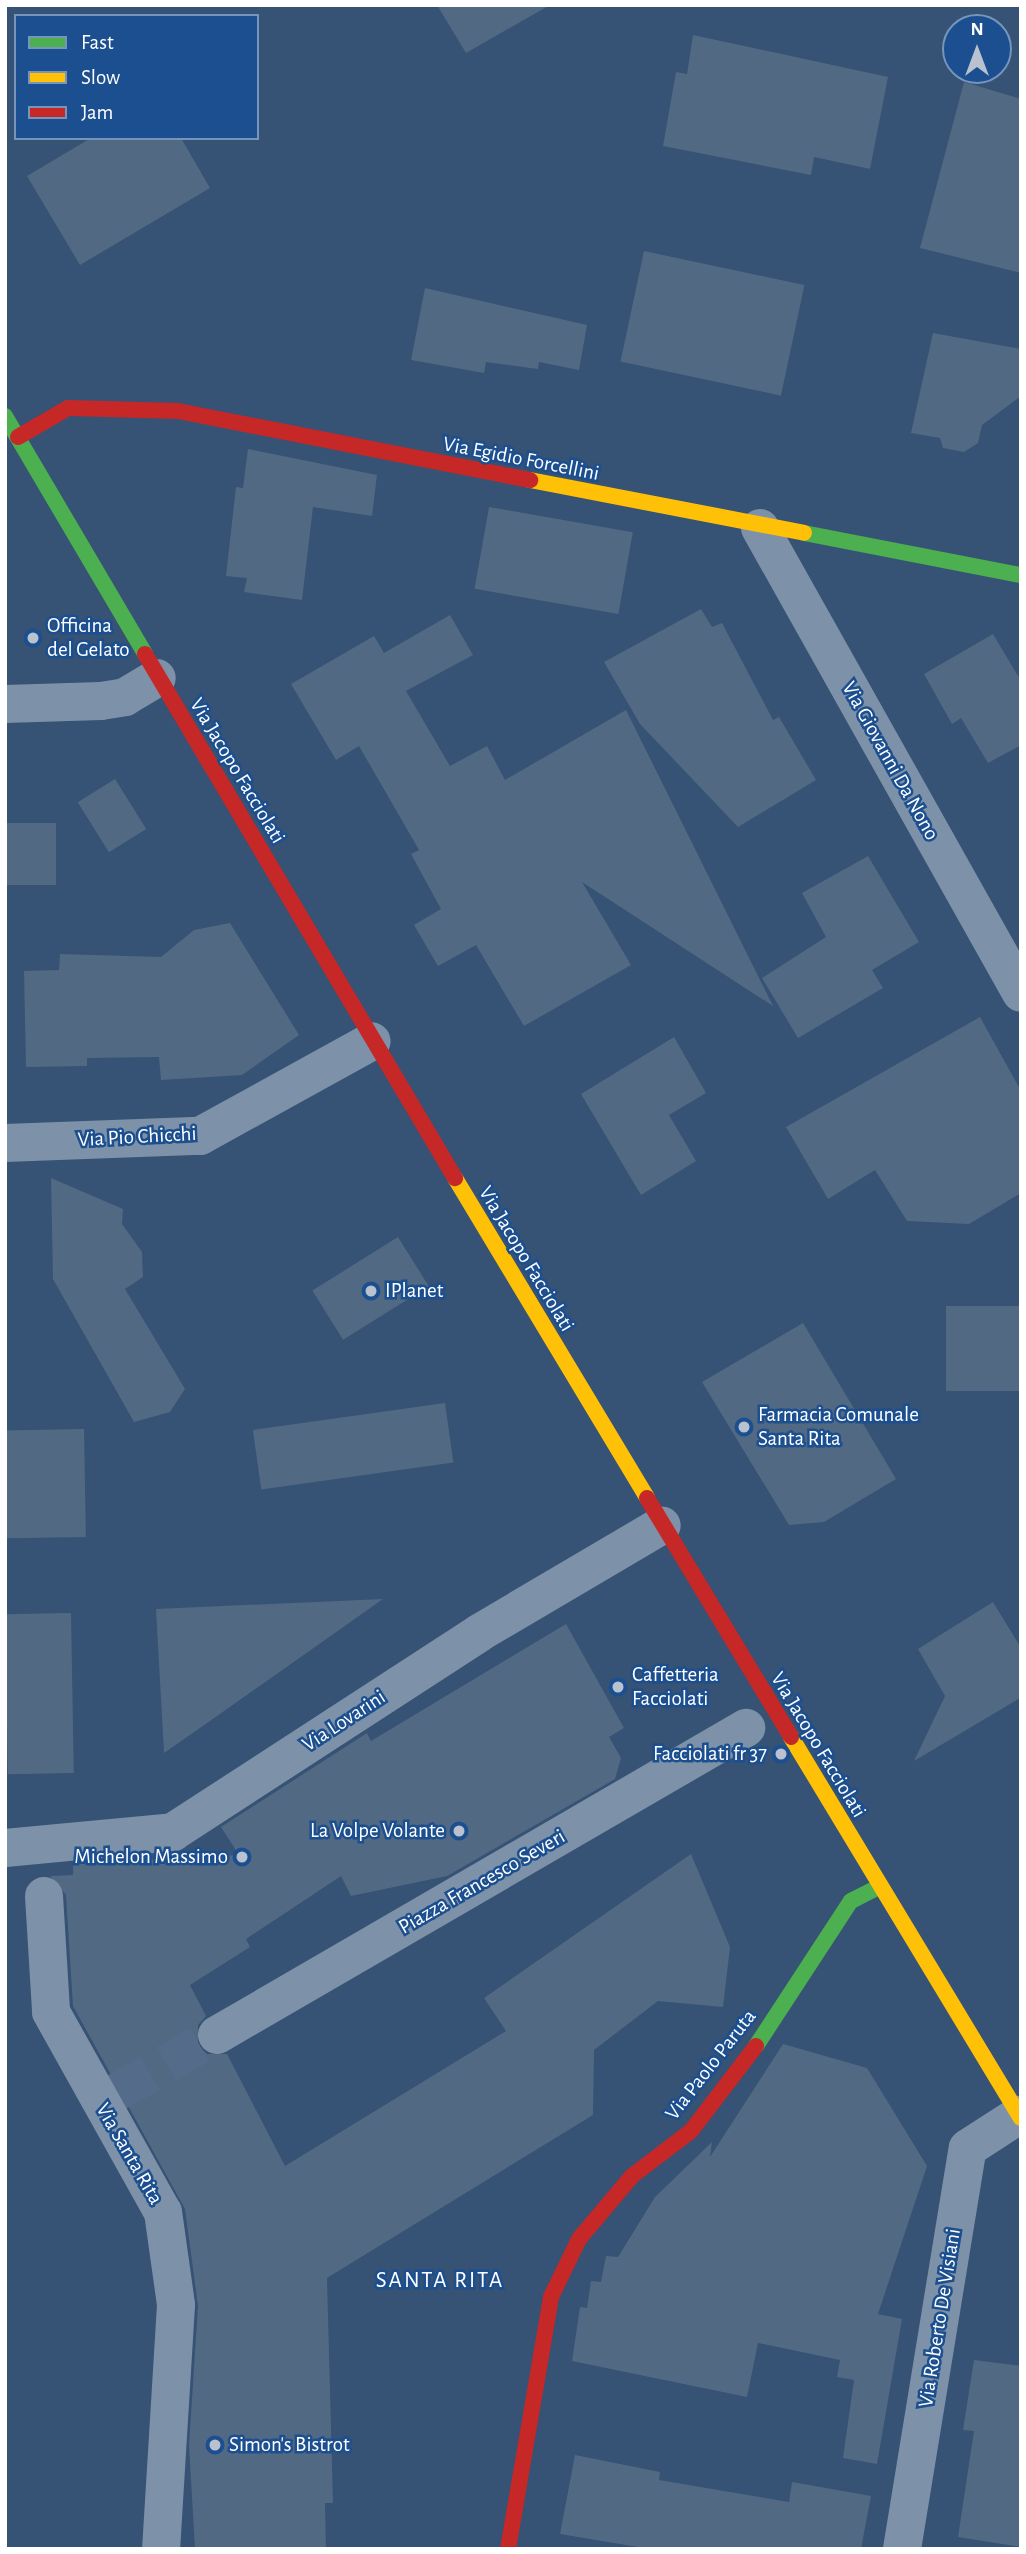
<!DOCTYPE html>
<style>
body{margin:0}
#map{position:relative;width:1026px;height:2554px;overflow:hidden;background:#365274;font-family:"Alegreya Sans",sans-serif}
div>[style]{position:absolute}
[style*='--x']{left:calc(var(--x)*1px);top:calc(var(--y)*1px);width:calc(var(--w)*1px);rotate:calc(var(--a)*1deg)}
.building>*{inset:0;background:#526984;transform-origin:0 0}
.street-tunnel>*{height:38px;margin-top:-19px;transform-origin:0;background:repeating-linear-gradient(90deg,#546c89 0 38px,transparent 0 57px)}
.street>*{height:38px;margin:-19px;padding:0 19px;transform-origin:19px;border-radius:19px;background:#7d92a8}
.fast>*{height:16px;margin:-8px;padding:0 8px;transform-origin:8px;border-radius:8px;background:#4caf50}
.slow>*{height:16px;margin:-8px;padding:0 8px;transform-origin:8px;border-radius:8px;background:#ffc107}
.jam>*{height:16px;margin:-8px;padding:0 8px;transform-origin:8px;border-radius:8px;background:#c62828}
.dots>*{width:19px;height:19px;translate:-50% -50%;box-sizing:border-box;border:4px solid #1b4f8f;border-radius:50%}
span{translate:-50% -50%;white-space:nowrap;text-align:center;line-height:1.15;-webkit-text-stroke:5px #1b4f8f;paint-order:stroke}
.street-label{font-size:21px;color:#fff}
.poi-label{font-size:21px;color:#fff}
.left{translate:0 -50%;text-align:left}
.right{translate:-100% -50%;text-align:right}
.neighbourhood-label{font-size:23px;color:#fff;letter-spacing:2px}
.frame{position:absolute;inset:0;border:7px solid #fff;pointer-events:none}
.legend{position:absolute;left:14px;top:14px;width:245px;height:126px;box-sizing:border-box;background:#1b4f8f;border:2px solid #7695bc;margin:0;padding:9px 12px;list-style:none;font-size:21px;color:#fff}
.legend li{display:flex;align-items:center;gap:14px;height:35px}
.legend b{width:35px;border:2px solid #7695bc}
.north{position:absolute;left:942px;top:14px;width:70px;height:70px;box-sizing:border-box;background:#1b4f8f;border:2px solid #7695bc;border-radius:50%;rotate:0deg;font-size:19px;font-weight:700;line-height:28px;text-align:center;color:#fff}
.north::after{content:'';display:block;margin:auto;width:24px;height:32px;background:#b9c2ce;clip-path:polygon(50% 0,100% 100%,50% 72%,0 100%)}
</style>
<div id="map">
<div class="building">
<div style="clip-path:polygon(437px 5px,550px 5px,466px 53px)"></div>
<div style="clip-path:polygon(693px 35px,888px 77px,870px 169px,814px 157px,811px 175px,663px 146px,676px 72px,687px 74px)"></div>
<div style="clip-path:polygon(964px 82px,1021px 99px,1021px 273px,920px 248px)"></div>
<div style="clip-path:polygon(91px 138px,181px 138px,210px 188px,80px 265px,27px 176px)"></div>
<div style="left:644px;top:251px;width:164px;height:113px;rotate:12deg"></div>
<div style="clip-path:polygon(425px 288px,587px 325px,579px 370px,539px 362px,538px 369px,486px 362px,484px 373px,411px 360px)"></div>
<div style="clip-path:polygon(933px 333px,1021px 349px,1021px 396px,982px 425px,978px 443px,964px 452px,943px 448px,940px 438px,911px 433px)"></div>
<div style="clip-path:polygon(248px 449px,377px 475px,372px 516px,313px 507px,302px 600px,244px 592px,247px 578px,226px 576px,236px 487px,243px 488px)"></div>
<div style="left:489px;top:507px;width:146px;height:83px;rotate:10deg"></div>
<div style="clip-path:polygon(701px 609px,712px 627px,722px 623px,773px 720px,779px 717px,816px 780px,738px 827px,640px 724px,604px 662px)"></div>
<div style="clip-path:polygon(450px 615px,473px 655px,406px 691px,450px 766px,487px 746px,505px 780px,626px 710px,773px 1006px,582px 882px,631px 965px,524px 1026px,476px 945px,438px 966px,414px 925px,441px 909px,411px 854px,419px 850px,359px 746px,336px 760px,291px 684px,374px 636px,384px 653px)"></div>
<div style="clip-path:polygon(993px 634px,1021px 681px,1021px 745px,988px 763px,961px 718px,952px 724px,924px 674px)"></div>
<div style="left:115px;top:779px;width:59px;height:44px;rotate:58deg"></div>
<div style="left:56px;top:823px;width:62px;height:51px;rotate:90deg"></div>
<div style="clip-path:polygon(868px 856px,919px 942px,872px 970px,883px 988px,798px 1038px,762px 978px,826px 937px,802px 893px)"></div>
<div style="clip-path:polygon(230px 923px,299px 1035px,242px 1075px,161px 1080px,159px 1057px,87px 1058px,87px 1066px,26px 1067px,24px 971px,59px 970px,60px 954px,161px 957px,194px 930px)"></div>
<div style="clip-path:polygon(980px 1017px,1021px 1091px,1021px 1193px,969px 1224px,907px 1221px,875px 1170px,828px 1199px,786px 1127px)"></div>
<div style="clip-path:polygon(674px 1037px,706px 1093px,669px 1115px,696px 1161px,641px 1195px,581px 1094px)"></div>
<div style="clip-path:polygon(51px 1178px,123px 1209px,122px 1224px,142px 1252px,143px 1277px,125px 1289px,185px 1389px,170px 1412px,134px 1422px,53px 1279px)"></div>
<div style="left:398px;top:1237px;width:58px;height:101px;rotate:58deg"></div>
<div style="left:1021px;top:1306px;width:85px;height:75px;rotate:90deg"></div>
<div style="clip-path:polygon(803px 1323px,896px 1479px,824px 1522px,789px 1525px,702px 1382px)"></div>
<div style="left:445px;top:1403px;width:60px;height:194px;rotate:82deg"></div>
<div style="left:84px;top:1429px;width:108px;height:79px;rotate:89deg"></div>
<div style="clip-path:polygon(383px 1599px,210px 1721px,164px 1753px,156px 1609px)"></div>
<div style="clip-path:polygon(993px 1602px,1021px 1648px,1020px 1698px,914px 1761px,945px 1696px,918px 1649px)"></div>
<div style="left:71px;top:1613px;width:160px;height:66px;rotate:89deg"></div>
<div style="clip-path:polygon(566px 1624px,624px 1728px,609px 1737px,621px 1758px,615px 1779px,447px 1876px,351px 1896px,341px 1876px,246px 1939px,250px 1947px,190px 1985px,206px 2016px,198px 2025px,198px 2045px,207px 2054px,227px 2054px,285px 2166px,506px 2031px,484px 1998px,691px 1854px,730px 1947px,723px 2007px,658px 2001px,594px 2050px,593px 2115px,327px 2278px,333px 2503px,325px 2503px,326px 2549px,195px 2549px,189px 2445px,198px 2306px,185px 2209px,73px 2006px,66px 1895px,50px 1876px,73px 1875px,73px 1864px,239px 1855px,221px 1827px,367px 1733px,371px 1741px)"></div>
<div style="clip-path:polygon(783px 2044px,867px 2068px,927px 2166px,878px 2314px,902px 2319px,877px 2464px,843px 2458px,854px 2380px,837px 2377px,840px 2360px,758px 2343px,747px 2397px,572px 2361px,580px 2307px,587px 2308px,591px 2281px,601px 2282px,606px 2256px,618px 2257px,655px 2197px,712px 2142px,710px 2157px)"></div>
<div style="clip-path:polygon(974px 2360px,1021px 2366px,1021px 2547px,958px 2537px,974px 2431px,963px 2430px)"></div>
<div style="clip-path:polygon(575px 2455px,660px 2472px,659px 2480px,789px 2502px,792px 2482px,871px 2496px,861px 2549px,650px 2549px,560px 2534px)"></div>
</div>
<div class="street-tunnel">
<div style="--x:117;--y:2092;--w:115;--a:-29.7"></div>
</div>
<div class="street">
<div style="--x:760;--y:528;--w:533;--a:60.69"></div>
<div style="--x:5;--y:704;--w:96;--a:-1.8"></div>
<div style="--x:101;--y:701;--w:24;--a:-9"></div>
<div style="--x:125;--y:697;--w:37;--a:-31"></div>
<div style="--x:5;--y:1143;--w:195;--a:-2.1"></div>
<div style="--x:200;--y:1136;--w:196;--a:-28.9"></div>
<div style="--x:5;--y:1848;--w:169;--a:-5.4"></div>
<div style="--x:173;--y:1832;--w:365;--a:-33"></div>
<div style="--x:479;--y:1633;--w:212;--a:-30.5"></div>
<div style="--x:44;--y:1896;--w:116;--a:86.5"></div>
<div style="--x:51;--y:2012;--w:229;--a:60.8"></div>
<div style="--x:163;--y:2212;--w:94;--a:82"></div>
<div style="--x:176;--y:2305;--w:244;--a:93.5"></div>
<div style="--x:217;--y:2035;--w:612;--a:-30.13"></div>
<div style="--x:902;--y:2549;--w:406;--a:-80.7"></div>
<div style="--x:968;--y:2148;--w:61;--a:-32.9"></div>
</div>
<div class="fast">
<div style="--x:5;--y:416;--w:276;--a:59.5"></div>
<div style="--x:804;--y:533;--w:221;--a:11"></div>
<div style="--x:756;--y:2046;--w:173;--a:-56.8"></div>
<div style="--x:851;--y:1901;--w:30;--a:-27"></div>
</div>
<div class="slow">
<div style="--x:530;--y:480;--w:279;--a:10.9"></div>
<div style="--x:455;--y:1178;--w:373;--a:59"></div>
<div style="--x:791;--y:1737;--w:445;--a:58.9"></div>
</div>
<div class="jam">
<div style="--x:18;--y:437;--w:58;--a:-30.1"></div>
<div style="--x:68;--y:408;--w:110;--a:1.6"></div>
<div style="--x:178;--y:411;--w:359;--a:11.1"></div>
<div style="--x:145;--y:654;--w:609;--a:59.39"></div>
<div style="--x:647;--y:1498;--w:279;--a:58.9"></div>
<div style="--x:508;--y:2549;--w:256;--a:-80.3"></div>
<div style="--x:551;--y:2297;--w:64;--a:-64.2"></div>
<div style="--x:579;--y:2239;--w:82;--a:-49.9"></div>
<div style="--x:632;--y:2176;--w:74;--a:-37.3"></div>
<div style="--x:691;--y:2131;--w:107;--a:-52.6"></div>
</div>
<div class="dots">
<div style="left:33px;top:638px;background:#b9c2ce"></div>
<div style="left:371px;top:1291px;background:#b9c2ce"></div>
<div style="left:744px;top:1427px;background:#b9c2ce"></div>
<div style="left:618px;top:1687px;background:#b9c2ce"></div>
<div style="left:781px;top:1754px;background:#b9c2ce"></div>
<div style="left:459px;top:1831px;background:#b9c2ce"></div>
<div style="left:242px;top:1857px;background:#b9c2ce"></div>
<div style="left:215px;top:2445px;background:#b9c2ce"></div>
</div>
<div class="street-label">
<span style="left:521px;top:459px;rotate:11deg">Via Egidio Forcellini</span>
<span style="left:890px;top:761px;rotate:61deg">Via Giovanni Da Nono</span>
<span style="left:237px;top:771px;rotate:59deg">Via Jacopo Facciolati</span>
<span style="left:137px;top:1137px;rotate:-3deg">Via Pio Chicchi</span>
<span style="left:526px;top:1259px;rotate:59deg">Via Jacopo Facciolati</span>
<span style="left:344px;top:1721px;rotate:-33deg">Via Lovarini</span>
<span style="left:818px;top:1745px;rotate:59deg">Via Jacopo Facciolati</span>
<span style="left:482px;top:1882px;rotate:-30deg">Piazza Francesco Severi</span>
<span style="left:711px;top:2065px;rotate:-52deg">Via Paolo Paruta</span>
<span style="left:129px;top:2154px;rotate:60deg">Via Santa Rita</span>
<span style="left:940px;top:2318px;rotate:-81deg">Via Roberto De Visiani</span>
</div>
<div class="poi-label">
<span class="left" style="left:47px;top:638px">Officina<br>del Gelato</span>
<span class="left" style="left:385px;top:1291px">IPlanet</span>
<span class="left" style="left:758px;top:1427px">Farmacia Comunale<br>Santa Rita</span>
<span class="left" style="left:632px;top:1687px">Caffetteria<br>Facciolati</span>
<span class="right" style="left:767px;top:1754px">Facciolati fr 37</span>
<span class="right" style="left:445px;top:1831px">La Volpe Volante</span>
<span class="right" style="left:228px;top:1857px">Michelon Massimo</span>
<span class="left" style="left:229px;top:2445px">Simon's Bistrot</span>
</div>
<div class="neighbourhood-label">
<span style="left:440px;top:2281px">SANTA RITA</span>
</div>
<div class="frame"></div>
<ul class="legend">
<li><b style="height:9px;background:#4caf50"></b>Fast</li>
<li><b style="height:9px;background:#ffc107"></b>Slow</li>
<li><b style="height:9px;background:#c62828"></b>Jam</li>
</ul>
<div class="north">N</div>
</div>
